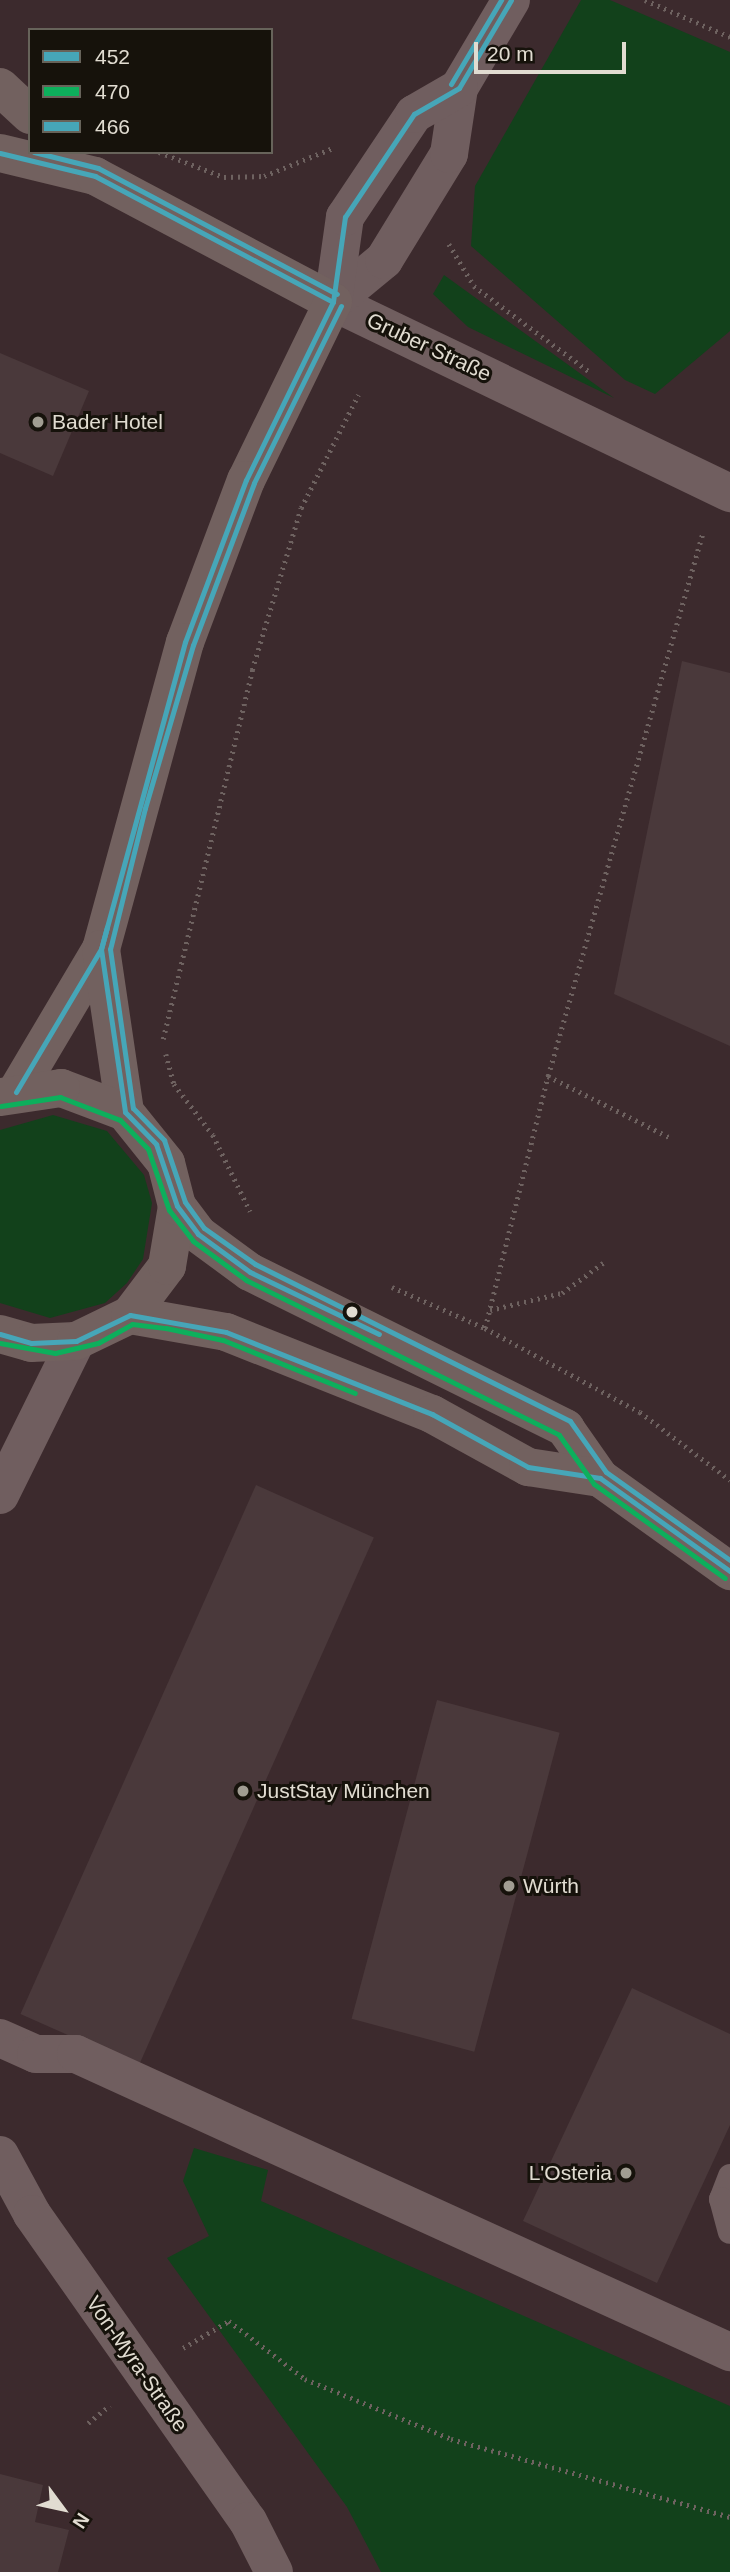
<!DOCTYPE html>
<meta charset="utf-8">
<style>
body{margin:0}
#map{position:relative;width:730px;height:2572px;overflow:hidden;background:#2b271e;font-family:Helvetica,sans-serif}
div>[style]{position:absolute}
[style*='--x']{left:calc(var(--x)*1px);top:calc(var(--y)*1px);width:calc(var(--w)*1px);rotate:calc(var(--a)*1deg)}
.commercial>*{inset:0;background:#3c2a2d}
.green>*{inset:0;background:#12411b}
.building>*{inset:0;background:#4a393b;transform-origin:0 0}
.path>*{height:4.5px;margin-top:-2.25px;transform-origin:0;background:repeating-linear-gradient(90deg,#6e6260 0 2px,transparent 0 7px)}
.lane>*{height:24px;margin:-12px;padding:0 12px;transform-origin:12px;border-radius:12px;background:#705e5f}
.street>*{height:38px;margin:-19px;padding:0 19px;transform-origin:19px;border-radius:19px;background:#705e5f}
.secondary>*{height:38px;margin:-19px;padding:0 19px;transform-origin:19px;border-radius:19px;background:#72615f}
.bus-1>*{height:5px;margin:-2.5px;padding:0 2.5px;transform-origin:2.5px;border-radius:2.5px;background:#46a6b8}
.bus-2>*{height:5px;margin:-2.5px;padding:0 2.5px;transform-origin:2.5px;border-radius:2.5px;background:#0daf5c}
.bus-3>*{height:5px;margin:-2.5px;padding:0 2.5px;transform-origin:2.5px;border-radius:2.5px;background:#46a6b8}
.dots>*{width:19px;height:19px;translate:-50% -50%;box-sizing:border-box;border:4px solid #16120b;border-radius:50%}
span{translate:-50% -50%;white-space:nowrap;text-align:center;line-height:1.15;-webkit-text-stroke:6px #16120b;paint-order:stroke}
.street-label{font-size:21px;color:#e1dcd1}
.poi-label{font-size:21px;color:#e1dcd1}
.left{translate:0 -50%;text-align:left}
.right{translate:-100% -50%;text-align:right}
.legend{position:absolute;left:28px;top:28px;width:245px;height:126px;box-sizing:border-box;background:#16120b;border:2px solid #67635a;margin:0;padding:9px 12px;list-style:none;font-size:21px;color:#e1dcd1}
.legend li{display:flex;align-items:center;gap:14px;height:35px}
.legend b{width:35px;border:2px solid #67635a}
.north{position:absolute;left:28px;top:2474px;width:70px;height:70px;-webkit-text-stroke:5px #16120b;paint-order:stroke;rotate:123deg;font-size:19px;font-weight:700;line-height:28px;text-align:center;color:#e1dcd1}
.north::after{content:'';display:block;margin:auto;width:24px;height:32px;background:#e1dcd1;clip-path:polygon(50% 0,100% 100%,50% 72%,0 100%)}
.scale{position:absolute;left:474px;top:42px;width:152px;height:32px;box-sizing:border-box;border:4px solid #e1dcd1;border-top:0;padding-left:9px;font-size:21px;line-height:24px;white-space:nowrap;color:#e1dcd1;-webkit-text-stroke:5px #16120b;paint-order:stroke}
</style>
<div id="map">
<div class="commercial">
<div style="clip-path:polygon(evenodd,0 0,730px 0,730px 2572px,0 2572px,0 0,30px 30px,271px 30px,271px 152px,30px 152px,30px 30px)"></div>
</div>
<div class="green">
<div style="clip-path:polygon(581px 0,610px 0,730px 52px,730px 331px,655px 394px,625px 380px,471px 246px,475px 186px)"></div>
<div style="clip-path:polygon(444px 275px,614px 398px,468px 327px,433px 294px)"></div>
<div style="clip-path:polygon(53px 1115px,107px 1131px,144px 1175px,152px 1203px,143px 1259px,127px 1283px,105px 1303px,50px 1318px,0 1303px,0 1130px)"></div>
<div style="clip-path:polygon(194px 2148px,268px 2170px,261px 2201px,730px 2406px,730px 2572px,381px 2572px,347px 2507px,167px 2258px,209px 2236px,183px 2181px)"></div>
</div>
<div class="building">
<div style="clip-path:polygon(0 353px,89px 391px,53px 476px,0 453px)"></div>
<div style="clip-path:polygon(682px 661px,730px 673px,730px 1046px,614px 994px)"></div>
<div style="left:256px;top:1485px;width:129px;height:579px;rotate:24deg"></div>
<div style="left:437px;top:1700px;width:127px;height:330px;rotate:15deg"></div>
<div style="clip-path:polygon(632px 1988px,730px 2034px,730px 2125px,657px 2283px,523px 2221px)"></div>
<div style="clip-path:polygon(0 2474px,43px 2485px,35px 2522px,69px 2530px,58px 2572px,0 2572px)"></div>
</div>
<div class="path">
<div style="--x:645;--y:0;--w:93;--a:23.5"></div>
<div style="--x:159;--y:152;--w:70;--a:21"></div>
<div style="--x:224;--y:177;--w:40;--a:-1.4"></div>
<div style="--x:264;--y:176;--w:74;--a:-22.1"></div>
<div style="--x:449;--y:244;--w:49;--a:59.2"></div>
<div style="--x:474;--y:286;--w:144;--a:36.6"></div>
<div style="--x:163;--y:1039;--w:380;--a:-76.4"></div>
<div style="--x:252;--y:670;--w:169;--a:-73.2"></div>
<div style="--x:301;--y:508;--w:127;--a:-63.2"></div>
<div style="--x:166;--y:1054;--w:31;--a:75"></div>
<div style="--x:174;--y:1084;--w:64;--a:52.6"></div>
<div style="--x:213;--y:1135;--w:85;--a:64"></div>
<div style="--x:548;--y:1076;--w:136;--a:26.8"></div>
<div style="--x:392;--y:1287;--w:102;--a:23.8"></div>
<div style="--x:485;--y:1328;--w:176;--a:28.5"></div>
<div style="--x:640;--y:1412;--w:113;--a:37.1"></div>
<div style="--x:490;--y:1310;--w:74;--a:-13.3"></div>
<div style="--x:562;--y:1293;--w:51;--a:-36.2"></div>
<div style="--x:485;--y:1328;--w:260;--a:-76"></div>
<div style="--x:548;--y:1076;--w:566;--a:-74.1"></div>
<div style="--x:183;--y:2348;--w:53;--a:-30.4"></div>
<div style="--x:229;--y:2321;--w:96;--a:37.3"></div>
<div style="--x:305;--y:2379;--w:158;--a:22.3"></div>
<div style="--x:451;--y:2439;--w:290;--a:15.6"></div>
<div style="--x:88;--y:2423;--w:28;--a:-39"></div>
</div>
<div class="lane">
<div style="--x:730;--y:2176;--w:25;--a:111"></div>
<div style="--x:721;--y:2199;--w:34;--a:75"></div>
</div>
<div class="street">
<div style="--x:333;--y:302;--w:441;--a:25.7"></div>
<div style="--x:333;--y:302;--w:66;--a:-39.5"></div>
<div style="--x:384;--y:260;--w:124;--a:-58.5"></div>
<div style="--x:449;--y:154;--w:67;--a:-81.4"></div>
<div style="--x:459;--y:88;--w:102;--a:-59.4"></div>
<div style="--x:333;--y:302;--w:86;--a:-82"></div>
<div style="--x:345;--y:217;--w:124;--a:-56.2"></div>
<div style="--x:414;--y:114;--w:52;--a:-30"></div>
<div style="--x:0;--y:1495;--w:172;--a:-63.7"></div>
<div style="--x:0;--y:2038;--w:39;--a:24"></div>
<div style="--x:36;--y:2054;--w:40;--a:0"></div>
<div style="--x:76;--y:2054;--w:719;--a:24.5"></div>
<div style="--x:0;--y:2155;--w:67;--a:61.5"></div>
<div style="--x:32;--y:2214;--w:375;--a:54.9"></div>
<div style="--x:248;--y:2521;--w:57;--a:63"></div>
</div>
<div class="secondary">
<div style="--x:0;--y:87;--w:41;--a:43"></div>
<div style="--x:0;--y:153;--w:98;--a:13.6"></div>
<div style="--x:95;--y:176;--w:269;--a:27.9"></div>
<div style="--x:333;--y:302;--w:198;--a:116"></div>
<div style="--x:246;--y:480;--w:173;--a:110.6"></div>
<div style="--x:185;--y:642;--w:318;--a:105.3"></div>
<div style="--x:101;--y:949;--w:166;--a:120.7"></div>
<div style="--x:101;--y:949;--w:165;--a:81.6"></div>
<div style="--x:177;--y:1206;--w:35;--a:53"></div>
<div style="--x:198;--y:1234;--w:64;--a:36.2"></div>
<div style="--x:250;--y:1272;--w:352;--a:26.3"></div>
<div style="--x:565;--y:1428;--w:61;--a:55"></div>
<div style="--x:600;--y:1478;--w:160;--a:35.6"></div>
<div style="--x:130;--y:1315;--w:97;--a:10"></div>
<div style="--x:226;--y:1332;--w:222;--a:21.7"></div>
<div style="--x:432;--y:1414;--w:110;--a:28.9"></div>
<div style="--x:528;--y:1467;--w:73;--a:8.7"></div>
<div style="--x:0;--y:1334;--w:32;--a:16"></div>
<div style="--x:31;--y:1343;--w:45;--a:-2.5"></div>
<div style="--x:76;--y:1341;--w:60;--a:-25.7"></div>
<div style="--x:130;--y:1315;--w:61;--a:-52.9"></div>
<div style="--x:167;--y:1266;--w:61;--a:-80.5"></div>
<div style="--x:177;--y:1206;--w:44;--a:-104.3"></div>
<div style="--x:166;--y:1163;--w:65;--a:-128.8"></div>
<div style="--x:125;--y:1112;--w:68;--a:-159.4"></div>
<div style="--x:61;--y:1088;--w:61;--a:171.5"></div>
</div>
<div class="bus-1">
<div style="--x:0;--y:153;--w:98;--a:13.6"></div>
<div style="--x:95;--y:176;--w:269;--a:27.9"></div>
<div style="--x:107;--y:927;--w:23;--a:105"></div>
<div style="--x:101;--y:949;--w:165;--a:81.6"></div>
<div style="--x:16;--y:1092;--w:166;--a:-59.3"></div>
<div style="--x:101;--y:949;--w:318;--a:-74.7"></div>
<div style="--x:185;--y:642;--w:173;--a:-69.4"></div>
<div style="--x:246;--y:480;--w:198;--a:-64"></div>
<div style="--x:333;--y:302;--w:86;--a:-82"></div>
<div style="--x:345;--y:217;--w:124;--a:-56.2"></div>
<div style="--x:414;--y:114;--w:52;--a:-30"></div>
<div style="--x:459;--y:88;--w:102;--a:-59.4"></div>
<div style="--x:125;--y:1112;--w:45;--a:45.9"></div>
<div style="--x:156;--y:1144;--w:65;--a:71.3"></div>
<div style="--x:177;--y:1206;--w:35;--a:53"></div>
<div style="--x:198;--y:1234;--w:64;--a:36.2"></div>
<div style="--x:250;--y:1272;--w:143;--a:25.7"></div>
<div style="--x:0;--y:1334;--w:32;--a:16"></div>
<div style="--x:31;--y:1343;--w:45;--a:-2.5"></div>
<div style="--x:76;--y:1341;--w:60;--a:-25.7"></div>
<div style="--x:130;--y:1315;--w:97;--a:10"></div>
<div style="--x:226;--y:1332;--w:222;--a:21.7"></div>
<div style="--x:432;--y:1414;--w:110;--a:28.9"></div>
<div style="--x:528;--y:1467;--w:73;--a:8.7"></div>
<div style="--x:600;--y:1478;--w:160;--a:35.6"></div>
</div>
<div class="bus-2">
<div style="--x:1;--y:1106;--w:60;--a:-8.7"></div>
<div style="--x:60;--y:1097;--w:64;--a:21"></div>
<div style="--x:120;--y:1120;--w:40;--a:46"></div>
<div style="--x:148;--y:1149;--w:65;--a:71"></div>
<div style="--x:169;--y:1210;--w:39;--a:52"></div>
<div style="--x:193;--y:1241;--w:66;--a:36.3"></div>
<div style="--x:246;--y:1280;--w:349;--a:26.3"></div>
<div style="--x:559;--y:1435;--w:60;--a:54.5"></div>
<div style="--x:594;--y:1484;--w:161;--a:35.7"></div>
<div style="--x:0;--y:1343;--w:56;--a:10.3"></div>
<div style="--x:55;--y:1353;--w:44;--a:-13.1"></div>
<div style="--x:98;--y:1343;--w:39;--a:-29"></div>
<div style="--x:132;--y:1324;--w:34;--a:7"></div>
<div style="--x:166;--y:1328;--w:58;--a:11.9"></div>
<div style="--x:223;--y:1340;--w:142;--a:21.9"></div>
</div>
<div class="bus-3">
<div style="--x:451;--y:84;--w:98;--a:-59.2"></div>
<div style="--x:34;--y:152;--w:66;--a:14"></div>
<div style="--x:98;--y:168;--w:270;--a:27.8"></div>
<div style="--x:341;--y:306;--w:197;--a:116.2"></div>
<div style="--x:254;--y:483;--w:173;--a:110.6"></div>
<div style="--x:193;--y:645;--w:170;--a:106.4"></div>
<div style="--x:145;--y:808;--w:145;--a:103.9"></div>
<div style="--x:110;--y:949;--w:161;--a:81.8"></div>
<div style="--x:133;--y:1108;--w:45;--a:45.9"></div>
<div style="--x:164;--y:1140;--w:65;--a:71.3"></div>
<div style="--x:185;--y:1202;--w:32;--a:54"></div>
<div style="--x:204;--y:1228;--w:62;--a:35.2"></div>
<div style="--x:255;--y:1264;--w:352;--a:26.5"></div>
<div style="--x:570;--y:1421;--w:62;--a:54.8"></div>
<div style="--x:606;--y:1472;--w:152;--a:35.4"></div>
</div>
<div class="dots">
<div style="left:38px;top:422px;background:#a19d92"></div>
<div style="left:352px;top:1312px;background:#e1dcd1"></div>
<div style="left:243px;top:1791px;background:#a19d92"></div>
<div style="left:509px;top:1886px;background:#a19d92"></div>
<div style="left:626px;top:2173px;background:#a19d92"></div>
</div>
<div class="street-label">
<span style="left:429px;top:347px;rotate:25deg">Gruber Straße</span>
<span style="left:137px;top:2364px;rotate:55deg">Von-Myra-Straße</span>
</div>
<div class="poi-label">
<span class="left" style="left:52px;top:422px">Bader Hotel</span>
<span class="left" style="left:257px;top:1791px">JustStay München</span>
<span class="left" style="left:523px;top:1886px">Würth</span>
<span class="right" style="left:612px;top:2173px">L'Osteria</span>
</div>
<ul class="legend">
<li><b style="height:9px;background:#46a6b8"></b>452</li>
<li><b style="height:9px;background:#0daf5c"></b>470</li>
<li><b style="height:9px;background:#46a6b8"></b>466</li>
</ul>
<div class="north">N</div>
<div class="scale">20 m</div>
</div>
